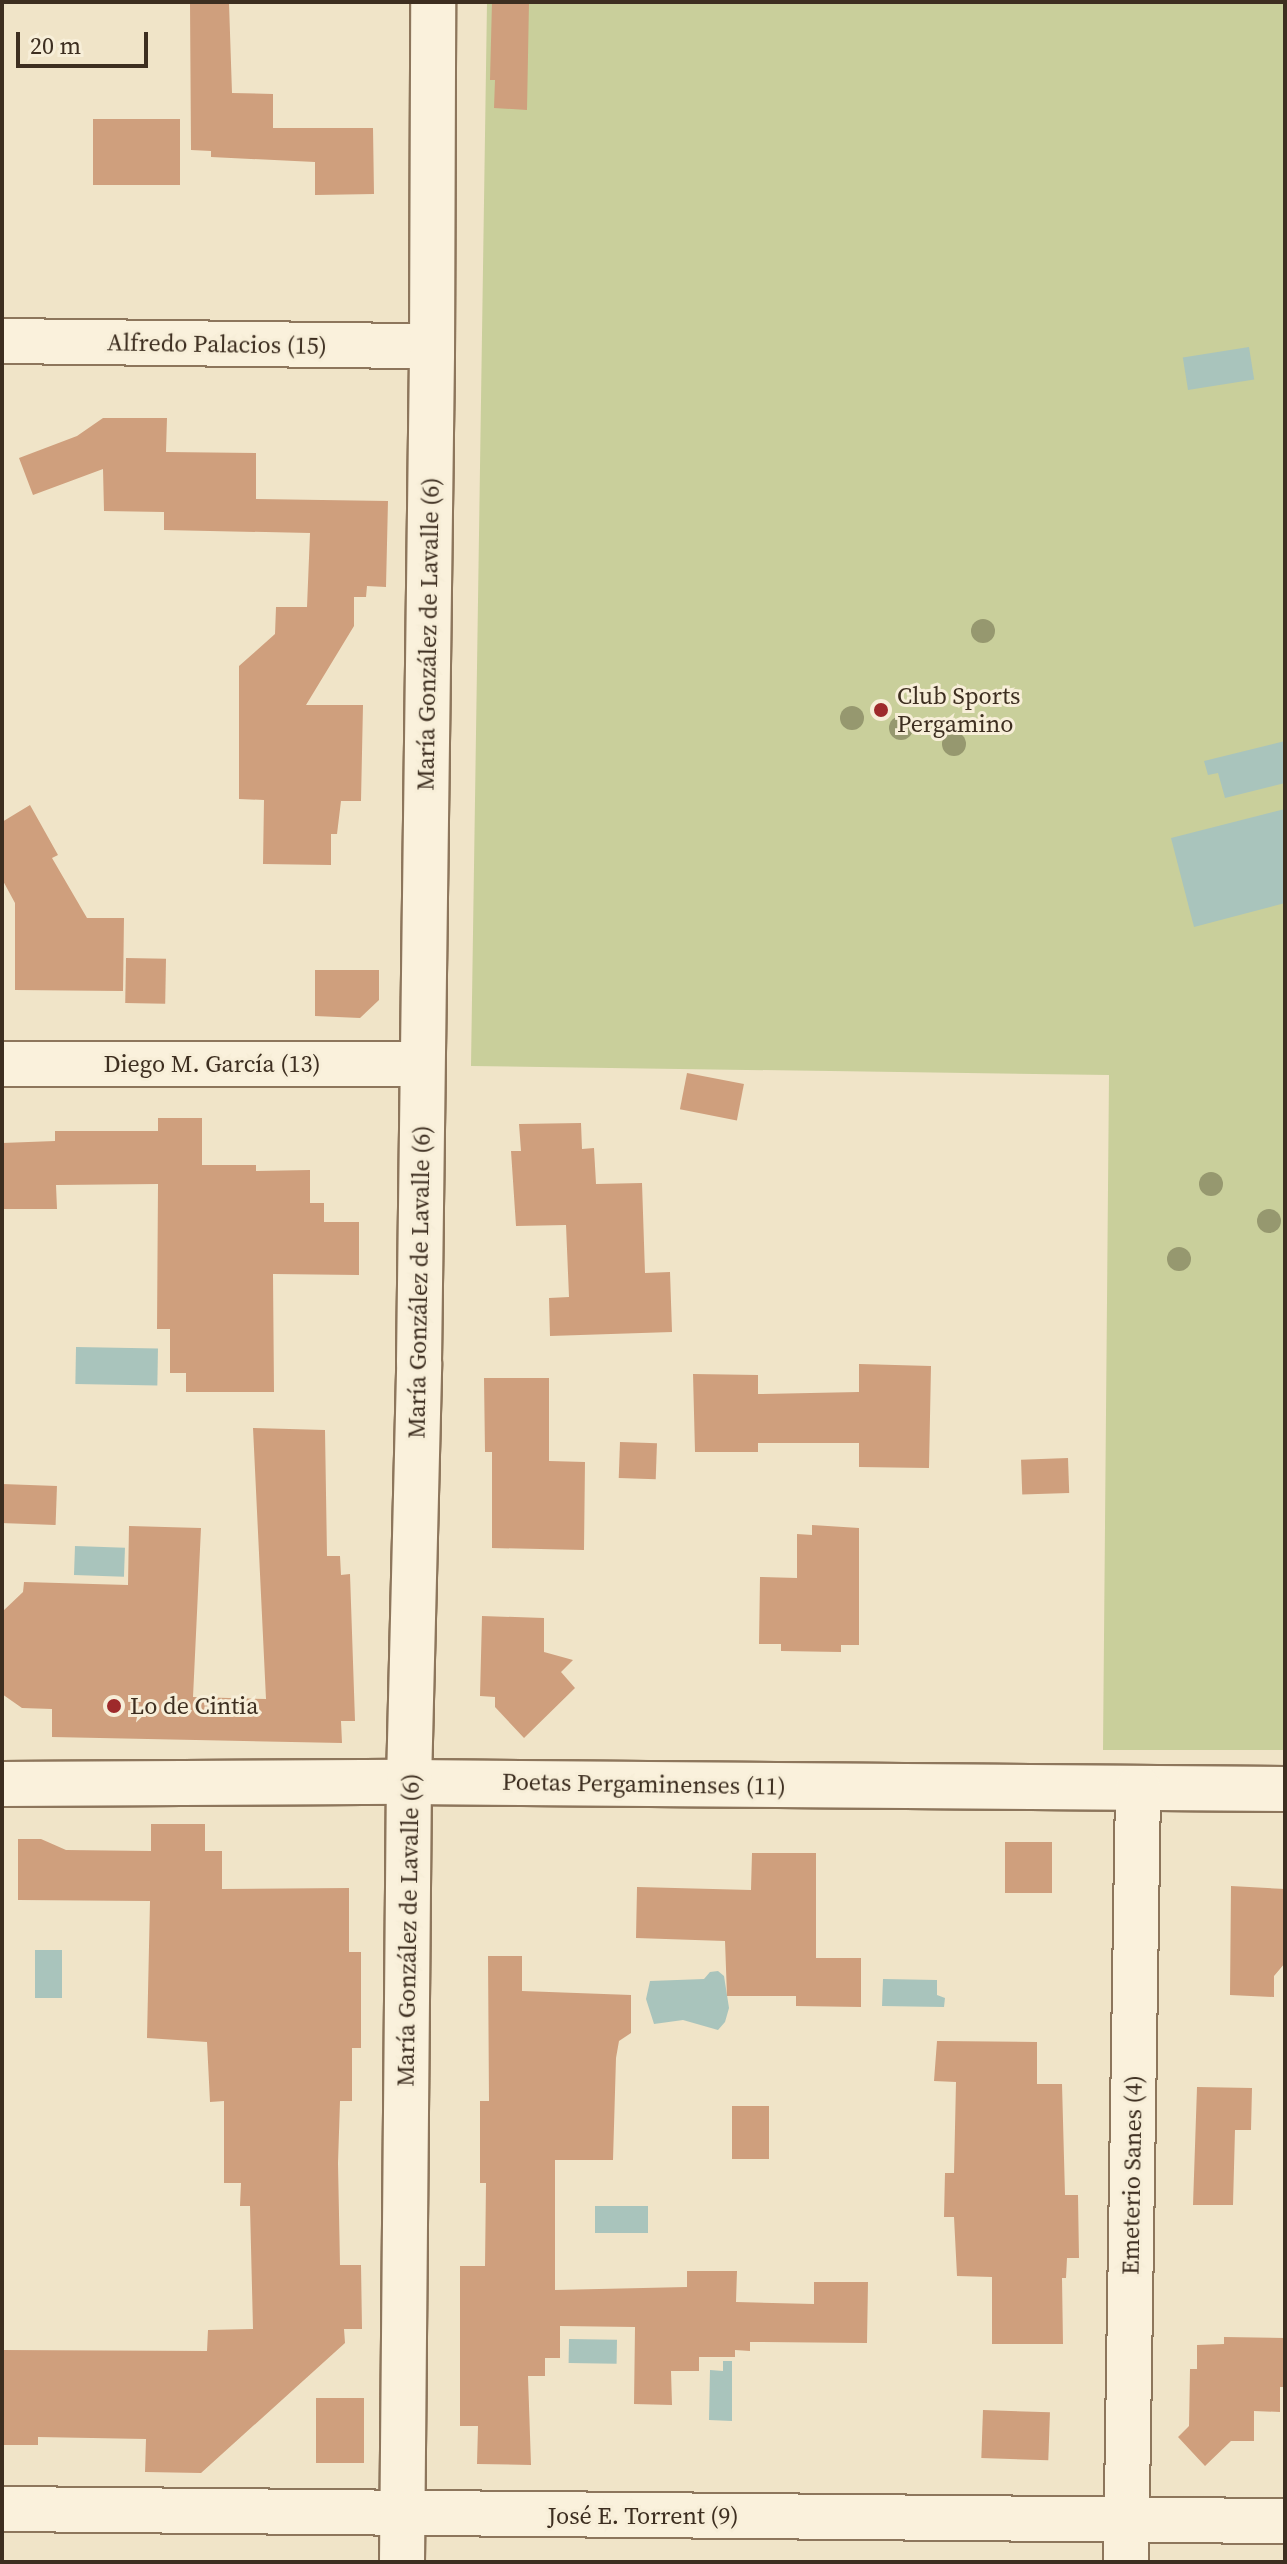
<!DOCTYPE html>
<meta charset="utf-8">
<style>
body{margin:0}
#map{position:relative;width:1287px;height:2564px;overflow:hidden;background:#f0e4c8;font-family:"Source Serif 4",serif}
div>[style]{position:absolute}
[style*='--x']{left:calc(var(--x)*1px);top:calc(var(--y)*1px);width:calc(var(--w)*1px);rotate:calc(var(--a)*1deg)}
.green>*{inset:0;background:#c9cf9b}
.water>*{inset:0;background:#a9c4bc;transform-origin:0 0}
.building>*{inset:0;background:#cf9f7d;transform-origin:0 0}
.roads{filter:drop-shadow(2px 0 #8d765c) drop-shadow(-2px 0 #8d765c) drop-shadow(0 2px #8d765c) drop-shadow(0 -2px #8d765c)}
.minor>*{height:44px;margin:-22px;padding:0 22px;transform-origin:22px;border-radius:22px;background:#faf1dc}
.trees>*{width:24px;height:24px;margin:-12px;border-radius:50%;background:#96986f}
.dots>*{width:22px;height:22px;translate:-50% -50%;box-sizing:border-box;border:4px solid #f7eed8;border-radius:50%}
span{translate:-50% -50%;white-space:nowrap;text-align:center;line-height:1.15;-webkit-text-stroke:6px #f7eed8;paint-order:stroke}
.street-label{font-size:24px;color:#3d2e20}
.poi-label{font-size:24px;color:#3d2e20}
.left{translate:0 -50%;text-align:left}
.frame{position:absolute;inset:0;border:4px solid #3d2e20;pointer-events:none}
.scale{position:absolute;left:16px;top:32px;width:132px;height:36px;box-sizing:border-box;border:4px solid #3d2e20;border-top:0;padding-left:10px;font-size:24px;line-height:28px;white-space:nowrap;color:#3d2e20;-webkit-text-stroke:6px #f7eed8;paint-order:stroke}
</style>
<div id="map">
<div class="green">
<div style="clip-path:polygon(487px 2px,1285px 2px,1285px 1750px,1103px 1750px,1109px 1075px,471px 1066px)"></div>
</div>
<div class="water">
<div style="left:1249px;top:347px;width:33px;height:67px;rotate:81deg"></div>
<div style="clip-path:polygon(1285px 741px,1285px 783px,1225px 798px,1218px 773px,1208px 775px,1204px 761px)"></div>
<div style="clip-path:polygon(1285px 809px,1285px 903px,1194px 927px,1171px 838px)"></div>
<div style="left:76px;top:1347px;width:82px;height:37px;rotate:1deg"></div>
<div style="left:75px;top:1546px;width:50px;height:29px;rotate:2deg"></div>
<div style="left:35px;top:1950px;width:27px;height:48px"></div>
<div style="clip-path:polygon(718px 1971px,724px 1976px,729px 2008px,725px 2022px,718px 2030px,683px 2020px,654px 2024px,646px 1999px,650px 1981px,704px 1979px,710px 1972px)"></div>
<div style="clip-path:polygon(883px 1979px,937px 1980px,937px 1995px,945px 1998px,944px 2007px,882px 2006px)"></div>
<div style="left:595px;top:2206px;width:53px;height:27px"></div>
<div style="left:569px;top:2339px;width:48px;height:24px;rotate:1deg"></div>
<div style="clip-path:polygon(723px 2361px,732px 2361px,732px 2421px,709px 2420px,710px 2370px,723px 2371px)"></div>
</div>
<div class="building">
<div style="clip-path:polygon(492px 2px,529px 2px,527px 110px,494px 108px,495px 80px,490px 80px)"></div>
<div style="clip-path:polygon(190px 3px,229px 3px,232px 93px,273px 94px,273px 128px,373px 128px,374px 194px,315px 195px,315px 162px,211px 157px,211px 151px,191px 150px)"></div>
<div style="left:93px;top:119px;width:87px;height:66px"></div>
<div style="clip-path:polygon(103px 418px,167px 418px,166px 452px,256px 453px,256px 499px,388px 501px,386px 587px,367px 586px,366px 597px,354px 597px,354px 626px,306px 705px,363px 705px,361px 801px,341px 801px,337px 834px,331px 834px,331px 865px,263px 864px,264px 800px,239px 799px,239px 666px,275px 634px,276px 607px,307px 607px,310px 533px,164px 530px,164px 512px,104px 511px,103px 469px,33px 495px,19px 458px,77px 436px)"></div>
<div style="clip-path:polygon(30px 805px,58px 855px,52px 858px,87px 918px,124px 918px,123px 991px,15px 990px,15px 903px,2px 879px,2px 822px)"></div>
<div style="left:126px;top:958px;width:40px;height:45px;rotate:1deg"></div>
<div style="clip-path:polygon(315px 970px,379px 970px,379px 1000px,360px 1018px,315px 1016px)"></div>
<div style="left:687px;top:1073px;width:58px;height:37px;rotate:11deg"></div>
<div style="clip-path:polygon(158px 1118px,202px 1118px,202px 1165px,256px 1165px,256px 1171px,310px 1170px,310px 1203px,324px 1203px,324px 1222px,359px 1222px,359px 1275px,273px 1274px,274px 1392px,186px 1392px,186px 1373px,170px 1373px,170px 1329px,157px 1329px,158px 1184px,56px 1185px,57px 1209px,2px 1209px,2px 1143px,55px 1141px,55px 1131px,158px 1131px)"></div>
<div style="clip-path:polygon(581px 1123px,582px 1149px,594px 1148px,596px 1184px,642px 1183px,645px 1273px,670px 1272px,672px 1332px,550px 1336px,549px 1298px,569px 1297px,566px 1225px,516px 1226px,511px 1151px,521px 1151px,519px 1124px)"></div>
<div style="clip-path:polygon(859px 1364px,931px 1366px,929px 1468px,859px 1467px,859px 1443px,758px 1443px,758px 1452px,695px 1452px,693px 1374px,758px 1375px,758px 1394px,859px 1392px)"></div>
<div style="clip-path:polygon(484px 1378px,549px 1378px,549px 1461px,585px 1462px,584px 1550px,492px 1548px,492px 1452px,485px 1452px)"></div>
<div style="clip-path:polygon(253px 1428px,325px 1430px,327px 1556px,340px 1556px,341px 1575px,350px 1574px,355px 1721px,341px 1721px,342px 1743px,52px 1737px,52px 1709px,22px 1708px,2px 1694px,2px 1612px,23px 1592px,24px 1582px,128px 1585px,129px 1526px,201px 1528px,193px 1697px,266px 1699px)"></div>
<div style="left:620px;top:1442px;width:37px;height:36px;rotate:2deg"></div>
<div style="left:1068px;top:1458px;width:35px;height:47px;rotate:88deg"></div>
<div style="left:2px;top:1484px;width:55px;height:39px;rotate:2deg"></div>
<div style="clip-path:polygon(812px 1525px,859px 1528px,859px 1645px,841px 1645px,841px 1652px,781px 1651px,781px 1644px,759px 1644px,760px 1577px,797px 1578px,797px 1534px,812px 1535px)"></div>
<div style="clip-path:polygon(482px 1616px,544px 1618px,544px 1652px,573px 1660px,561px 1672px,575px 1688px,524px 1738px,495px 1707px,495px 1697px,480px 1696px)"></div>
<div style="clip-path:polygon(151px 1824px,205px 1824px,205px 1851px,222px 1851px,222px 1889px,349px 1888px,349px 1952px,361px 1952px,361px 2048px,352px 2048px,352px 2101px,340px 2101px,338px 2163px,340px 2265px,361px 2265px,362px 2329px,344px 2329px,345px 2343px,201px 2473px,145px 2472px,146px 2439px,38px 2437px,38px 2445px,2px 2445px,2px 2350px,207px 2351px,208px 2330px,253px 2329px,250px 2206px,240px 2206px,241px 2183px,224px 2183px,224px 2101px,210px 2102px,207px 2042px,147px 2038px,150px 1901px,18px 1900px,18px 1839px,41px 1839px,66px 1850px,151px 1851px)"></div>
<div style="left:1005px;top:1842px;width:47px;height:51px"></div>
<div style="clip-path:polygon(752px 1853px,816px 1853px,816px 1958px,861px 1958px,861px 2007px,796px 2006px,796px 1996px,727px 1996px,725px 1941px,636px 1938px,637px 1887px,751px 1890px)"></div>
<div style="clip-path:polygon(1231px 1886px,1285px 1889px,1285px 1963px,1274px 1976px,1274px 1997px,1230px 1995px)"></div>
<div style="clip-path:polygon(488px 1956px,522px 1956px,522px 1991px,631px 1995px,631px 2033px,619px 2041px,616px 2058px,613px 2160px,555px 2160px,555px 2290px,687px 2287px,687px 2271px,737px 2271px,736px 2302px,814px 2304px,814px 2282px,868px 2282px,867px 2343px,750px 2342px,750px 2351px,735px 2350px,735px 2357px,699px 2357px,699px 2371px,671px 2371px,672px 2405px,634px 2404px,635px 2327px,560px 2326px,560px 2358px,545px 2358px,545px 2376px,528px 2376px,531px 2465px,477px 2464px,478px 2426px,460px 2426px,460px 2266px,485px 2266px,486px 2183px,480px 2183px,480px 2101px,489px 2101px)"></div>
<div style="clip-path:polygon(937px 2041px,1037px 2042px,1037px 2084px,1062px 2084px,1065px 2195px,1078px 2195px,1079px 2258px,1067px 2258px,1066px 2278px,1062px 2278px,1063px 2344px,992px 2344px,992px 2277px,957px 2276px,954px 2217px,944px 2217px,945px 2173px,954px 2173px,956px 2082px,934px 2081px)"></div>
<div style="clip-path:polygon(1197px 2087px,1252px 2088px,1251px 2130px,1235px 2130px,1233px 2205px,1193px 2205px)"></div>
<div style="left:732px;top:2106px;width:37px;height:53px"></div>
<div style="clip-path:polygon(1224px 2337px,1285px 2338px,1285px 2387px,1280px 2387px,1280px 2412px,1254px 2411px,1254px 2441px,1231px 2441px,1205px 2466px,1178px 2437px,1189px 2426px,1190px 2369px,1197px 2369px,1197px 2345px,1224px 2344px)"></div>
<div style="left:316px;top:2398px;width:48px;height:65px"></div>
<div style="left:983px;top:2410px;width:67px;height:48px;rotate:2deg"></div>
</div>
<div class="roads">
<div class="minor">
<div style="--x:2;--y:341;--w:430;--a:0.7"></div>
<div style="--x:2;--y:1064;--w:420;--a:0"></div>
<div style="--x:2;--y:1784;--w:407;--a:-0.3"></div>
<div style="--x:409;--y:1782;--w:876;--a:0.46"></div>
<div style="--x:2;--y:2509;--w:1283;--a:0.54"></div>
<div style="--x:402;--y:2562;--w:780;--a:-89.49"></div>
<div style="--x:409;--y:1782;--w:420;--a:-88.6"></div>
<div style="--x:419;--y:1362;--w:1007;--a:-89.26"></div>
<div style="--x:432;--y:355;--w:353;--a:-89.8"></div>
<div style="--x:1126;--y:2562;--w:774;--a:-89.11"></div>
</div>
</div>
<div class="trees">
<div style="left:983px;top:631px"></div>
<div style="left:852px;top:718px"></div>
<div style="left:901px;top:728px"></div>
<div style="left:954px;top:744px"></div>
<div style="left:1211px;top:1184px"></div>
<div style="left:1269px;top:1221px"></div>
<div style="left:1179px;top:1259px"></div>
</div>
<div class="dots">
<div style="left:881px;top:710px;background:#9e2a2b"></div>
<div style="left:114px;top:1706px;background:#9e2a2b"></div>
</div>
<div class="street-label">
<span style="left:217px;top:344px;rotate:1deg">Alfredo Palacios (15)</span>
<span style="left:428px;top:634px;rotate:-89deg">María González de Lavalle (6)</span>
<span style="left:212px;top:1064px">Diego M. García (13)</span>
<span style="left:419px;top:1282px;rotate:-89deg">María González de Lavalle (6)</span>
<span style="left:644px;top:1784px;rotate:1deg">Poetas Pergaminenses (11)</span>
<span style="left:408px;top:1930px;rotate:-89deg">María González de Lavalle (6)</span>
<span style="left:1132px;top:2175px;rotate:-89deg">Emeterio Sanes (4)</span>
<span style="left:643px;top:2516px">José E. Torrent (9)</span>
</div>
<div class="poi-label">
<span class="left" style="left:897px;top:710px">Club Sports<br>Pergamino</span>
<span class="left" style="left:130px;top:1706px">Lo de Cintia</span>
</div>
<div class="frame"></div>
<div class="scale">20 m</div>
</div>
